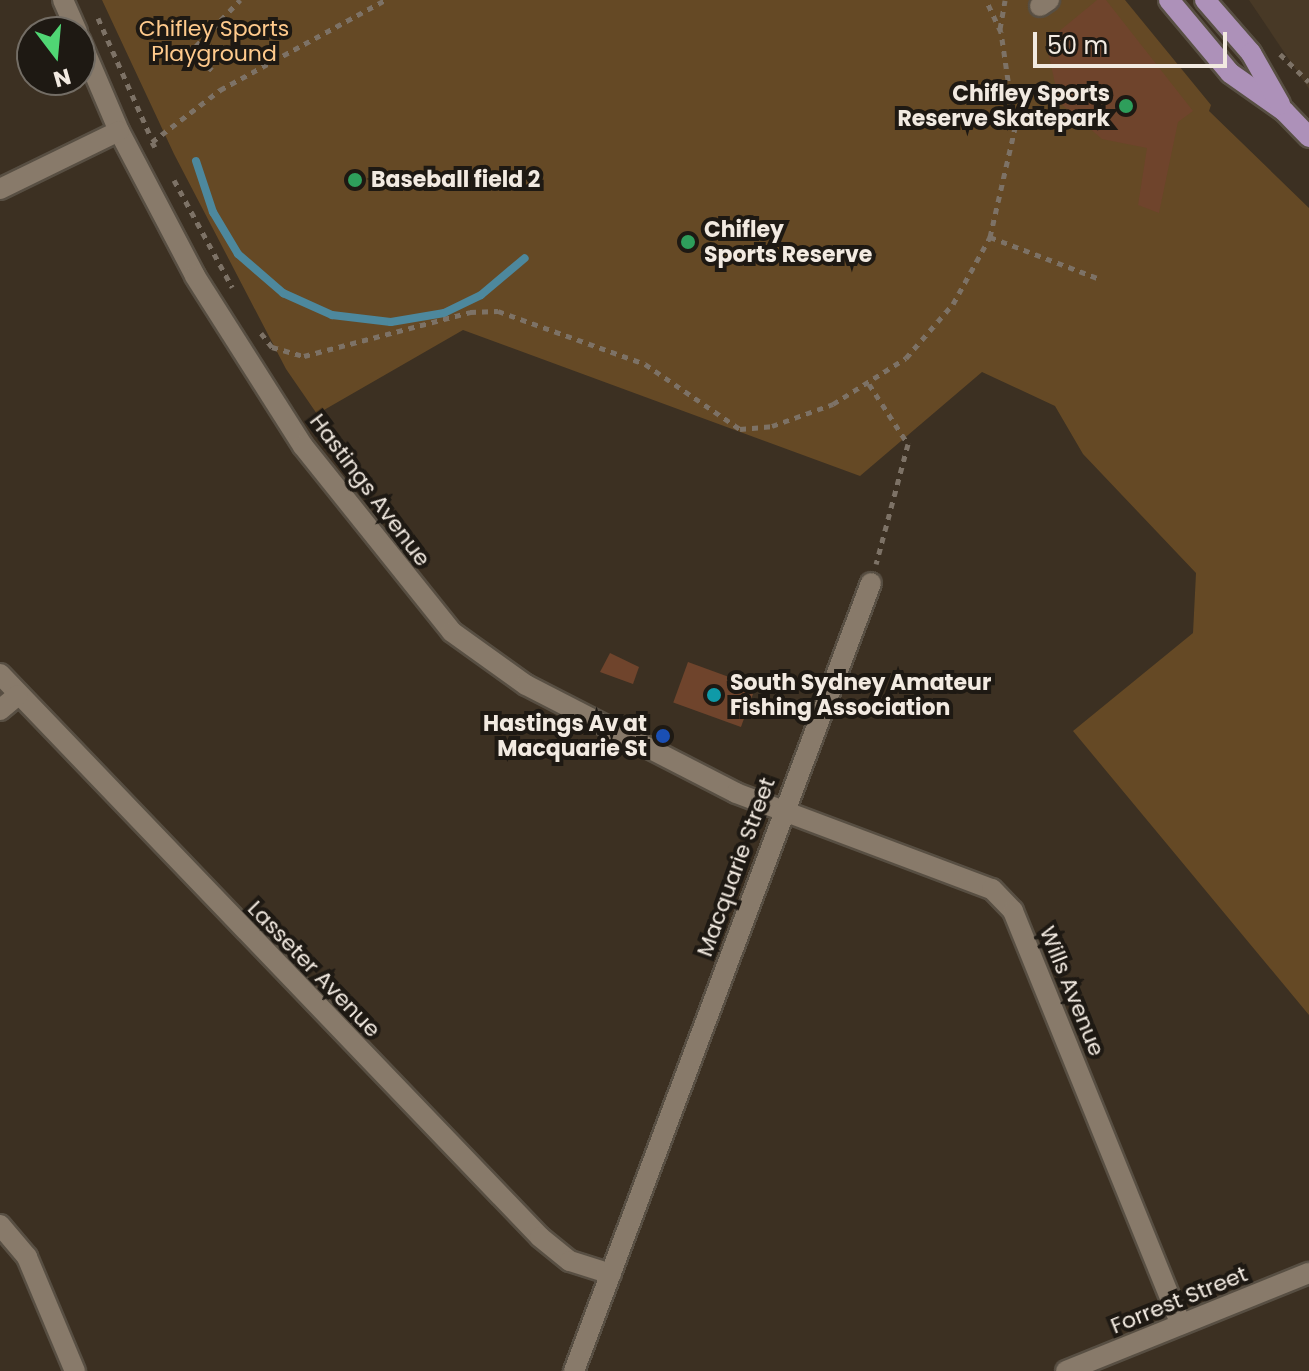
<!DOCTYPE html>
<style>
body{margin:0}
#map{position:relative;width:1309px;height:1371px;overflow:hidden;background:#3c3022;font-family:Poppins,sans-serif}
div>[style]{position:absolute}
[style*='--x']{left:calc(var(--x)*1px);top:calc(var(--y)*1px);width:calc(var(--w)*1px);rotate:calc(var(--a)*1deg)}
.built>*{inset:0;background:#483926}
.green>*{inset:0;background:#654925}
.stream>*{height:8px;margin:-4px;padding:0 4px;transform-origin:4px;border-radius:4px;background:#4d889d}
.building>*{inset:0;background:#6f442c;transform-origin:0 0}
.path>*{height:5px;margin-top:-2.5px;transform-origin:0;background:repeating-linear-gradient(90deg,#7d7266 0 6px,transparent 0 12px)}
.roads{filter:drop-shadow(2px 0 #584f43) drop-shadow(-2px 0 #584f43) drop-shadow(0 2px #584f43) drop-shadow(0 -2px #584f43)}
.minor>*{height:20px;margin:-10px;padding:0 10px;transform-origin:10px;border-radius:10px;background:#887a6a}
.major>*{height:20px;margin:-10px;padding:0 10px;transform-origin:10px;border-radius:10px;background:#ad91b9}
.dots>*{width:22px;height:22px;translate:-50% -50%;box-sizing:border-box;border:4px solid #1e1913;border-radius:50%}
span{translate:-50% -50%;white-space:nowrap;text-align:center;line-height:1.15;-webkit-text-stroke:8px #1e1913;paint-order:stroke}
.park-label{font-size:22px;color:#ffca8c}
.poi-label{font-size:22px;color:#f2eae1;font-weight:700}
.right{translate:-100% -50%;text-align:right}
.left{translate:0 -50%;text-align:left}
.street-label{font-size:22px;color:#f2eae1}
.north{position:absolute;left:16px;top:16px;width:80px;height:80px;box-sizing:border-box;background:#1e1913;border:2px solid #736d65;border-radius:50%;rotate:164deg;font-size:22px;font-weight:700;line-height:32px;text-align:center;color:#f2eae1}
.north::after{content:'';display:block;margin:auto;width:28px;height:36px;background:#50d674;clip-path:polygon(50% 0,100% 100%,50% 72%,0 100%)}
.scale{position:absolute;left:1033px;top:32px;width:194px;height:36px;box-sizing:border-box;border:4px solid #f2eae1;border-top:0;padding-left:10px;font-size:24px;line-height:28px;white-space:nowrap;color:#f2eae1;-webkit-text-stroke:6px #1e1913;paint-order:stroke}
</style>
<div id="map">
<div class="built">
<div style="clip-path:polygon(1249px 0,1309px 0,1309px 89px)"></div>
</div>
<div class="green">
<div style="clip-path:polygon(102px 0,1125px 0,1211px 105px,1209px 111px,1309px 208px,1309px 1015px,1073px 731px,1193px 633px,1196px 573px,1083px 454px,1055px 406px,982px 372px,860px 476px,463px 330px,317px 414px,286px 369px,174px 154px)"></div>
</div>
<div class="stream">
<div style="--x:196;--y:161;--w:54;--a:71.6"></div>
<div style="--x:213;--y:212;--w:49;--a:59.2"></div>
<div style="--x:238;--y:254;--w:60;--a:40.9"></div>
<div style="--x:283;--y:293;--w:54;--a:24.2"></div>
<div style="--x:332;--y:315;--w:59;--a:6.8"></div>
<div style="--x:391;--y:322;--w:54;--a:-9.6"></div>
<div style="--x:444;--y:313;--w:41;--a:-25.9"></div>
<div style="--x:481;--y:295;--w:57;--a:-40.1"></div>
</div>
<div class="building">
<div style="clip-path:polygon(1097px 0,1106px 0,1193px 111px,1178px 122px,1159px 213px,1138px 205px,1147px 148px,1102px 139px,1059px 102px,1046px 42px)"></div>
<div style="clip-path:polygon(610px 653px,639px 667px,633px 684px,600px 672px)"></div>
<div style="left:688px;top:662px;width:72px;height:43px;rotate:20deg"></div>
</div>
<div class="path">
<div style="--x:98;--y:18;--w:126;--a:66.1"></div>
<div style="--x:1000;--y:29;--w:29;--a:-80"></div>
<div style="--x:1280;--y:54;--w:40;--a:44"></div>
<div style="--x:212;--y:70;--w:17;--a:-140"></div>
<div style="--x:199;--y:59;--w:13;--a:-103"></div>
<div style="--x:196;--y:46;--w:64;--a:-46.3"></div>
<div style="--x:155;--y:147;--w:6;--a:-121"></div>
<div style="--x:152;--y:142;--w:86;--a:-37.4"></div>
<div style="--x:220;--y:90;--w:188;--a:-28.6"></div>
<div style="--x:174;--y:180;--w:122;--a:61.5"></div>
<div style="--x:990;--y:237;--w:118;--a:20.9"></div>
<div style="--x:261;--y:333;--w:18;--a:52"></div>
<div style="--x:272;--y:347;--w:33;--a:16"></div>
<div style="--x:304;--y:356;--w:172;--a:-14.8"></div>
<div style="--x:470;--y:312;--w:28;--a:-2"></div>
<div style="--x:498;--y:311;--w:156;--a:19.8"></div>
<div style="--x:645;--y:364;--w:115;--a:34.4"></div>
<div style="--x:740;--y:429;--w:32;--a:-5"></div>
<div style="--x:772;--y:426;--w:65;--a:-19.8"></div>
<div style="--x:833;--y:404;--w:86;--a:-32.2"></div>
<div style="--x:906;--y:358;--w:72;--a:-49"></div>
<div style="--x:953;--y:304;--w:77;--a:-61.1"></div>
<div style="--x:990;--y:237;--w:112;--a:-77.1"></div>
<div style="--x:1015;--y:128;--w:97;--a:-98.3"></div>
<div style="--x:1001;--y:32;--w:35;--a:-115"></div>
<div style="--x:869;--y:384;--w:72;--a:57"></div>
<div style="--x:908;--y:444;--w:124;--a:104.9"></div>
</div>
<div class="roads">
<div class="minor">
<div style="--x:63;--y:0;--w:35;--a:66"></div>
<div style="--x:1040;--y:6;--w:11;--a:-34"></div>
<div style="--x:80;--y:40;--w:99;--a:66.8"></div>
<div style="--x:119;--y:131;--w:164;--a:62.3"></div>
<div style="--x:195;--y:276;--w:201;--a:57.6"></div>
<div style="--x:303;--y:446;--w:238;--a:51.3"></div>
<div style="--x:452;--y:632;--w:91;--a:35.6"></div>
<div style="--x:526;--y:685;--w:236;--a:27.2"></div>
<div style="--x:736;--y:793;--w:273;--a:20.6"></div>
<div style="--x:992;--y:889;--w:30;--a:46"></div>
<div style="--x:1013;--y:911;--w:446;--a:67.9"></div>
<div style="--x:0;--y:189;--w:132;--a:-26"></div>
<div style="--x:0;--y:674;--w:780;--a:46.19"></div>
<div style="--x:540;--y:1237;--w:38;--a:39"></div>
<div style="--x:570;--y:1261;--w:43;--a:17.6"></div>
<div style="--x:0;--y:710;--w:23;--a:-40"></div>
<div style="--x:0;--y:1225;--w:42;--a:49.8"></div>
<div style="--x:27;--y:1257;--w:124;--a:67.2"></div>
<div style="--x:574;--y:1371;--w:842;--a:-69.35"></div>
<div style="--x:1066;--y:1371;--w:262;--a:-22"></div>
</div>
<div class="major">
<div style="--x:1169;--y:0;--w:95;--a:50.1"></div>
<div style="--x:1230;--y:73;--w:66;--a:35.1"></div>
<div style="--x:1284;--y:111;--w:36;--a:46"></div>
<div style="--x:1205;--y:0;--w:70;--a:49"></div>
<div style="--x:1251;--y:53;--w:59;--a:60.4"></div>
</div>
</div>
<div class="dots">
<div style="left:1126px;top:106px;background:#2e9e5b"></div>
<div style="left:355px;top:180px;background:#2e9e5b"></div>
<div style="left:688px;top:242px;background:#2e9e5b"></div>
<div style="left:714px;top:695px;background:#0f9aa8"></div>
<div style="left:663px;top:736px;background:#1a4fb4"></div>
</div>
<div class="park-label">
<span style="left:214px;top:41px">Chifley Sports<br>Playground</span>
</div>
<div class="poi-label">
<span class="right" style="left:1110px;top:106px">Chifley Sports<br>Reserve Skatepark</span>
<span class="left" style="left:371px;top:180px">Baseball field 2</span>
<span class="left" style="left:704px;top:242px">Chifley<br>Sports Reserve</span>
<span class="left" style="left:730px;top:695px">South Sydney Amateur<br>Fishing Association</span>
<span class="right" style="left:647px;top:736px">Hastings Av at<br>Macquarie St</span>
</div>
<div class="street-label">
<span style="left:370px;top:490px;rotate:53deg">Hastings Avenue</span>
<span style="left:736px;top:867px;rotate:-70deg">Macquarie Street</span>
<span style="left:314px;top:969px;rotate:46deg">Lasseter Avenue</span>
<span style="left:1072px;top:991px;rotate:68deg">Wills Avenue</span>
<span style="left:1179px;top:1300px;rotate:-22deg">Forrest Street</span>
</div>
<div class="north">N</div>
<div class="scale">50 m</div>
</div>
